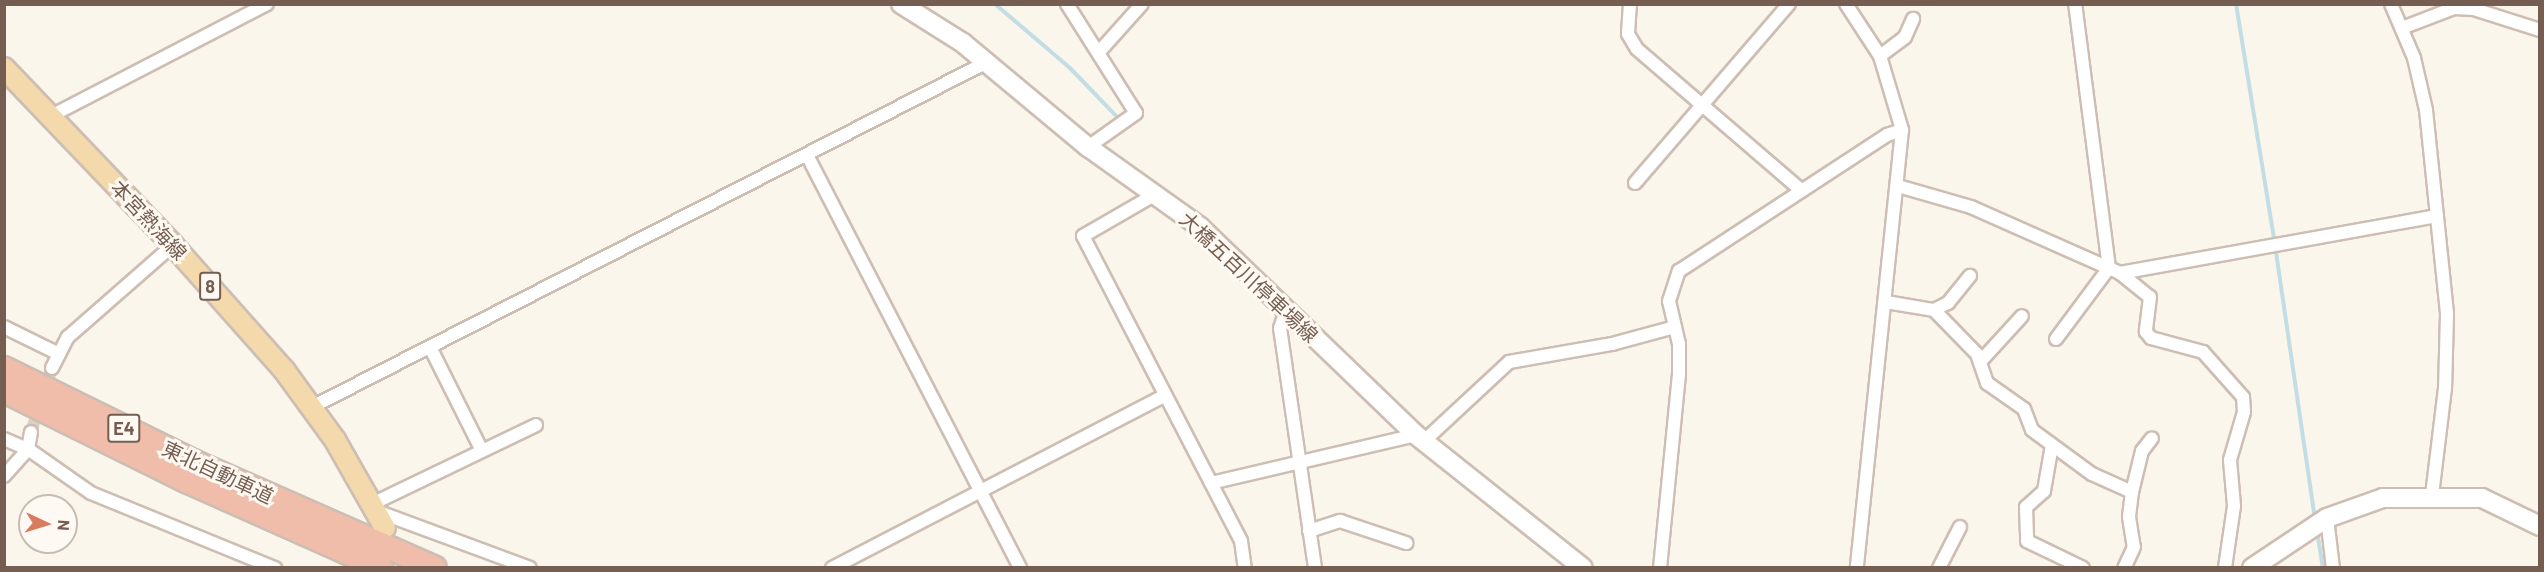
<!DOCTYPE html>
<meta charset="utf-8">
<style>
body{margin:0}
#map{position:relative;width:2544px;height:572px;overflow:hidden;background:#fbf6ec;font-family:Barlow,"Noto Sans JP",sans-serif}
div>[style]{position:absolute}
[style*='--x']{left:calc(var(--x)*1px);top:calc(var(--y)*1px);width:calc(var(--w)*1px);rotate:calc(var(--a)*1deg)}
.stream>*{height:4px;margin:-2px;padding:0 2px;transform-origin:2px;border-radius:2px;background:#c2dee4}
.street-tunnel>*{height:12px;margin-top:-6px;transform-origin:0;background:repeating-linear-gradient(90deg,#dad0c5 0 12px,transparent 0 18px)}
.roads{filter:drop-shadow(2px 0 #cdbeb3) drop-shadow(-2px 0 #cdbeb3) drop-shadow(0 2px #cdbeb3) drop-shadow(0 -2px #cdbeb3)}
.street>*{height:12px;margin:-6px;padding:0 6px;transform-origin:6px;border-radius:6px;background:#fff}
.secondary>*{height:18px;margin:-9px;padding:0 9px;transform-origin:9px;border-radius:9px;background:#fff}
.primary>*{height:20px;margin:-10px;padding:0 10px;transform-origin:10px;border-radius:10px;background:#f3d9ac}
.highway>*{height:22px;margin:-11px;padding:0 11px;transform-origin:11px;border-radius:11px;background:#efbdaa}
span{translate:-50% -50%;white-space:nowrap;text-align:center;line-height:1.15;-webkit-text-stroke:6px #fefaf3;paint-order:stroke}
.shield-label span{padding:2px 4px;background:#fefaf3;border:2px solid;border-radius:4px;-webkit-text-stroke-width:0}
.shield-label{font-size:18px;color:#755e51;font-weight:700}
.street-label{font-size:20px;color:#755e51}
.frame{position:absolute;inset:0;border:6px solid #755e51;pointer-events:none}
.north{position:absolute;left:18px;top:494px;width:60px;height:60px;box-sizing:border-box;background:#fefaf3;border:2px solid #c7bcb2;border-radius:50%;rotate:94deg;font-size:16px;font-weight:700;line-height:24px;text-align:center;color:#755e51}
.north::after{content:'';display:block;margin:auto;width:21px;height:27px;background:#d97b5e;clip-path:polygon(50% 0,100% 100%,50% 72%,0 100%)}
</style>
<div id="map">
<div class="stream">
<div style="--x:995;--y:4;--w:99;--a:40.5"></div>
<div style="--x:1070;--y:68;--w:71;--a:46.1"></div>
<div style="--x:2236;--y:4;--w:238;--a:80.8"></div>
<div style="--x:2276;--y:252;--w:269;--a:81.7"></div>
<div style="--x:2317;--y:531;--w:37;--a:81"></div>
</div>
<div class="street-tunnel">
<div style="--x:31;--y:432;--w:67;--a:-71.8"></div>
</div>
<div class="roads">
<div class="street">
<div style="--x:1067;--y:4;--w:129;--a:57.7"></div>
<div style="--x:1136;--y:113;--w:59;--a:144.7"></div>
<div style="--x:1630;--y:4;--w:30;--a:94"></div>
<div style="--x:1628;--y:34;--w:17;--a:59"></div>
<div style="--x:1637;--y:49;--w:216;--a:40.7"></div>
<div style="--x:1846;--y:4;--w:62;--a:56.8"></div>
<div style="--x:1880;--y:56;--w:77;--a:73.4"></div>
<div style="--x:1902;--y:130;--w:440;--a:95.9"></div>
<div style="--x:2391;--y:4;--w:59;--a:66.9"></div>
<div style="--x:2414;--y:58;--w:53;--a:77"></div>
<div style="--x:2426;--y:110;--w:205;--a:84.1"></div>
<div style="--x:2447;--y:314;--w:74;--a:91.5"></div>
<div style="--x:2445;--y:388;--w:108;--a:96.9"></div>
<div style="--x:2402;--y:28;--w:56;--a:-21"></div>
<div style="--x:2454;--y:8;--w:20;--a:3"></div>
<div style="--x:2474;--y:9;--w:69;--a:17.7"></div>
<div style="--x:1099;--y:52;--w:64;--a:-48.1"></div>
<div style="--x:1880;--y:56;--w:31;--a:-37"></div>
<div style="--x:1905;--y:37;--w:20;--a:-66"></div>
<div style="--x:51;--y:116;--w:243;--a:-27.4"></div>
<div style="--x:807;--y:155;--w:465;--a:62.7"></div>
<div style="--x:1635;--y:183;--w:236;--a:-49.3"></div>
<div style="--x:1898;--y:186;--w:76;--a:16"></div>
<div style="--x:1971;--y:207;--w:163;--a:23.9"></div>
<div style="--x:2120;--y:273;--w:322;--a:-10.2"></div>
<div style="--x:1154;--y:195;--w:82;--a:150"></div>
<div style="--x:1083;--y:236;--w:343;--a:62.6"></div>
<div style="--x:1241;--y:541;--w:27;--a:82"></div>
<div style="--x:2120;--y:273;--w:38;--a:39"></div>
<div style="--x:2150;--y:297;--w:35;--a:97"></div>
<div style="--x:2146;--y:332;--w:8;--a:50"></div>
<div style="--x:2151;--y:338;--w:54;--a:15.1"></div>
<div style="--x:2203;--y:352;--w:60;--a:48.4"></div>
<div style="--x:2243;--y:397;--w:15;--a:86"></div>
<div style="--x:2244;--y:412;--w:50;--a:106.3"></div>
<div style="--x:2230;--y:460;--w:46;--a:85"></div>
<div style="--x:2234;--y:506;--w:63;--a:98.3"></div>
<div style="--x:1886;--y:302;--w:49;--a:9.5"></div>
<div style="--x:1934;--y:310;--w:62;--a:45.7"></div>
<div style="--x:1977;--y:354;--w:31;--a:71"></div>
<div style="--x:1987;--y:383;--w:45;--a:35.1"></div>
<div style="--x:2024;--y:409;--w:22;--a:69"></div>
<div style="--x:2032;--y:430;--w:74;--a:36.3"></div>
<div style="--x:2092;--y:474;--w:44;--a:24.2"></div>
<div style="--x:2132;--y:492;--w:25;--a:97"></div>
<div style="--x:2129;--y:517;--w:30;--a:81"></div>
<div style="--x:2134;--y:547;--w:23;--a:115"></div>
<div style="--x:1934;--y:310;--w:16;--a:-27"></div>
<div style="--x:1948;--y:303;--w:35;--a:-51"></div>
<div style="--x:1286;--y:311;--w:18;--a:109"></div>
<div style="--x:1280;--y:328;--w:243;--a:81.7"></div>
<div style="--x:4;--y:327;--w:61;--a:26.1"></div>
<div style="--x:2056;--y:339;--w:89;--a:-53.3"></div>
<div style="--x:2109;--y:268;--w:266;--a:-97.3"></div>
<div style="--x:430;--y:347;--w:114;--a:63.4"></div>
<div style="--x:1980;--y:362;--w:62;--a:-47.6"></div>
<div style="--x:52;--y:368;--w:35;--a:-63"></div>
<div style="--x:68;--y:337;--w:140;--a:-41.2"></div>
<div style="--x:312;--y:407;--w:756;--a:-27.07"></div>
<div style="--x:4;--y:439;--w:26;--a:23"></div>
<div style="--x:28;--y:449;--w:77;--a:34.9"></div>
<div style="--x:91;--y:493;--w:199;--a:22.2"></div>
<div style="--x:1423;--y:442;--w:117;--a:-42.9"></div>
<div style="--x:1509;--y:362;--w:105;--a:-9.9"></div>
<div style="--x:1612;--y:344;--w:65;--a:-15.1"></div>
<div style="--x:2052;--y:445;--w:47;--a:99.9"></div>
<div style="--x:2044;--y:491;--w:24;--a:138"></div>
<div style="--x:2026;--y:507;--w:34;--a:88"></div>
<div style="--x:2027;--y:541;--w:62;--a:25.7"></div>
<div style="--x:4;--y:476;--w:36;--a:-48"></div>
<div style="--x:28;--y:449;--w:17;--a:-80"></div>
<div style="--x:1211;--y:483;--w:211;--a:-13.2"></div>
<div style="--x:2132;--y:492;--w:42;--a:-76.3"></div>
<div style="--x:2142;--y:451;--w:16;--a:-52"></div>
<div style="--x:372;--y:504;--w:182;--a:-25.7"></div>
<div style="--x:376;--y:511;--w:164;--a:20.3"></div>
<div style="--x:2327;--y:518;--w:50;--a:83.2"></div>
<div style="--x:1309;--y:531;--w:33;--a:-18"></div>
<div style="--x:1340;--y:521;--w:70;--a:18.4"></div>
<div style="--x:832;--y:568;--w:374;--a:-27.4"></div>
<div style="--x:1660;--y:568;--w:196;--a:-84.4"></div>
<div style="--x:1679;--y:373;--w:29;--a:-90"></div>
<div style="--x:1679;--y:344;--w:44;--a:-103.1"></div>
<div style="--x:1669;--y:301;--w:32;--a:-72"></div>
<div style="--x:1679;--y:271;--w:249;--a:-33.2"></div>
<div style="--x:1887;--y:135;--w:16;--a:-18"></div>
<div style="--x:1939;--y:568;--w:46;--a:-62.9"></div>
</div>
<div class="secondary">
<div style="--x:901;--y:4;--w:73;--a:32.2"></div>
<div style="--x:963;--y:43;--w:163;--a:39.8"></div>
<div style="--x:1088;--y:147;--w:138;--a:35.5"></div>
<div style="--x:1200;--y:227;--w:300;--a:43.9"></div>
<div style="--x:1416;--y:435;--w:213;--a:38.5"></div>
<div style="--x:2252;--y:568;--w:90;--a:-33.7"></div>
<div style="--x:2327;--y:518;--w:59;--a:-19.7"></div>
<div style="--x:2383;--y:498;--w:99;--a:0"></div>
<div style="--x:2482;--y:498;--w:64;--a:25.8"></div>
</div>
<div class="primary">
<div style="--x:4;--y:68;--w:245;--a:46.3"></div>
<div style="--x:173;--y:245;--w:167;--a:48.4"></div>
<div style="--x:284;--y:370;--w:87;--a:53.9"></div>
<div style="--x:335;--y:440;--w:101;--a:60.4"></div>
</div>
<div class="highway">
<div style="--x:4;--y:368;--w:213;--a:26.2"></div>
<div style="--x:195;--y:462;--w:262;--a:23.8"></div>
<div style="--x:4;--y:391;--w:203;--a:26.3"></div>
<div style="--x:186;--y:481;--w:214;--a:24"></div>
</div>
</div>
<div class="shield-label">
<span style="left:210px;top:286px">8</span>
<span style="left:124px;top:428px">E4</span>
</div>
<div class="street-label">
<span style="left:149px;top:220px;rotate:47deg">本宮熱海線</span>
<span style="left:1249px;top:277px;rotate:43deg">大橋五百川停車場線</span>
<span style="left:218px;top:472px;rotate:25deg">東北自動車道</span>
</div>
<div class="frame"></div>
<div class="north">N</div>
</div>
